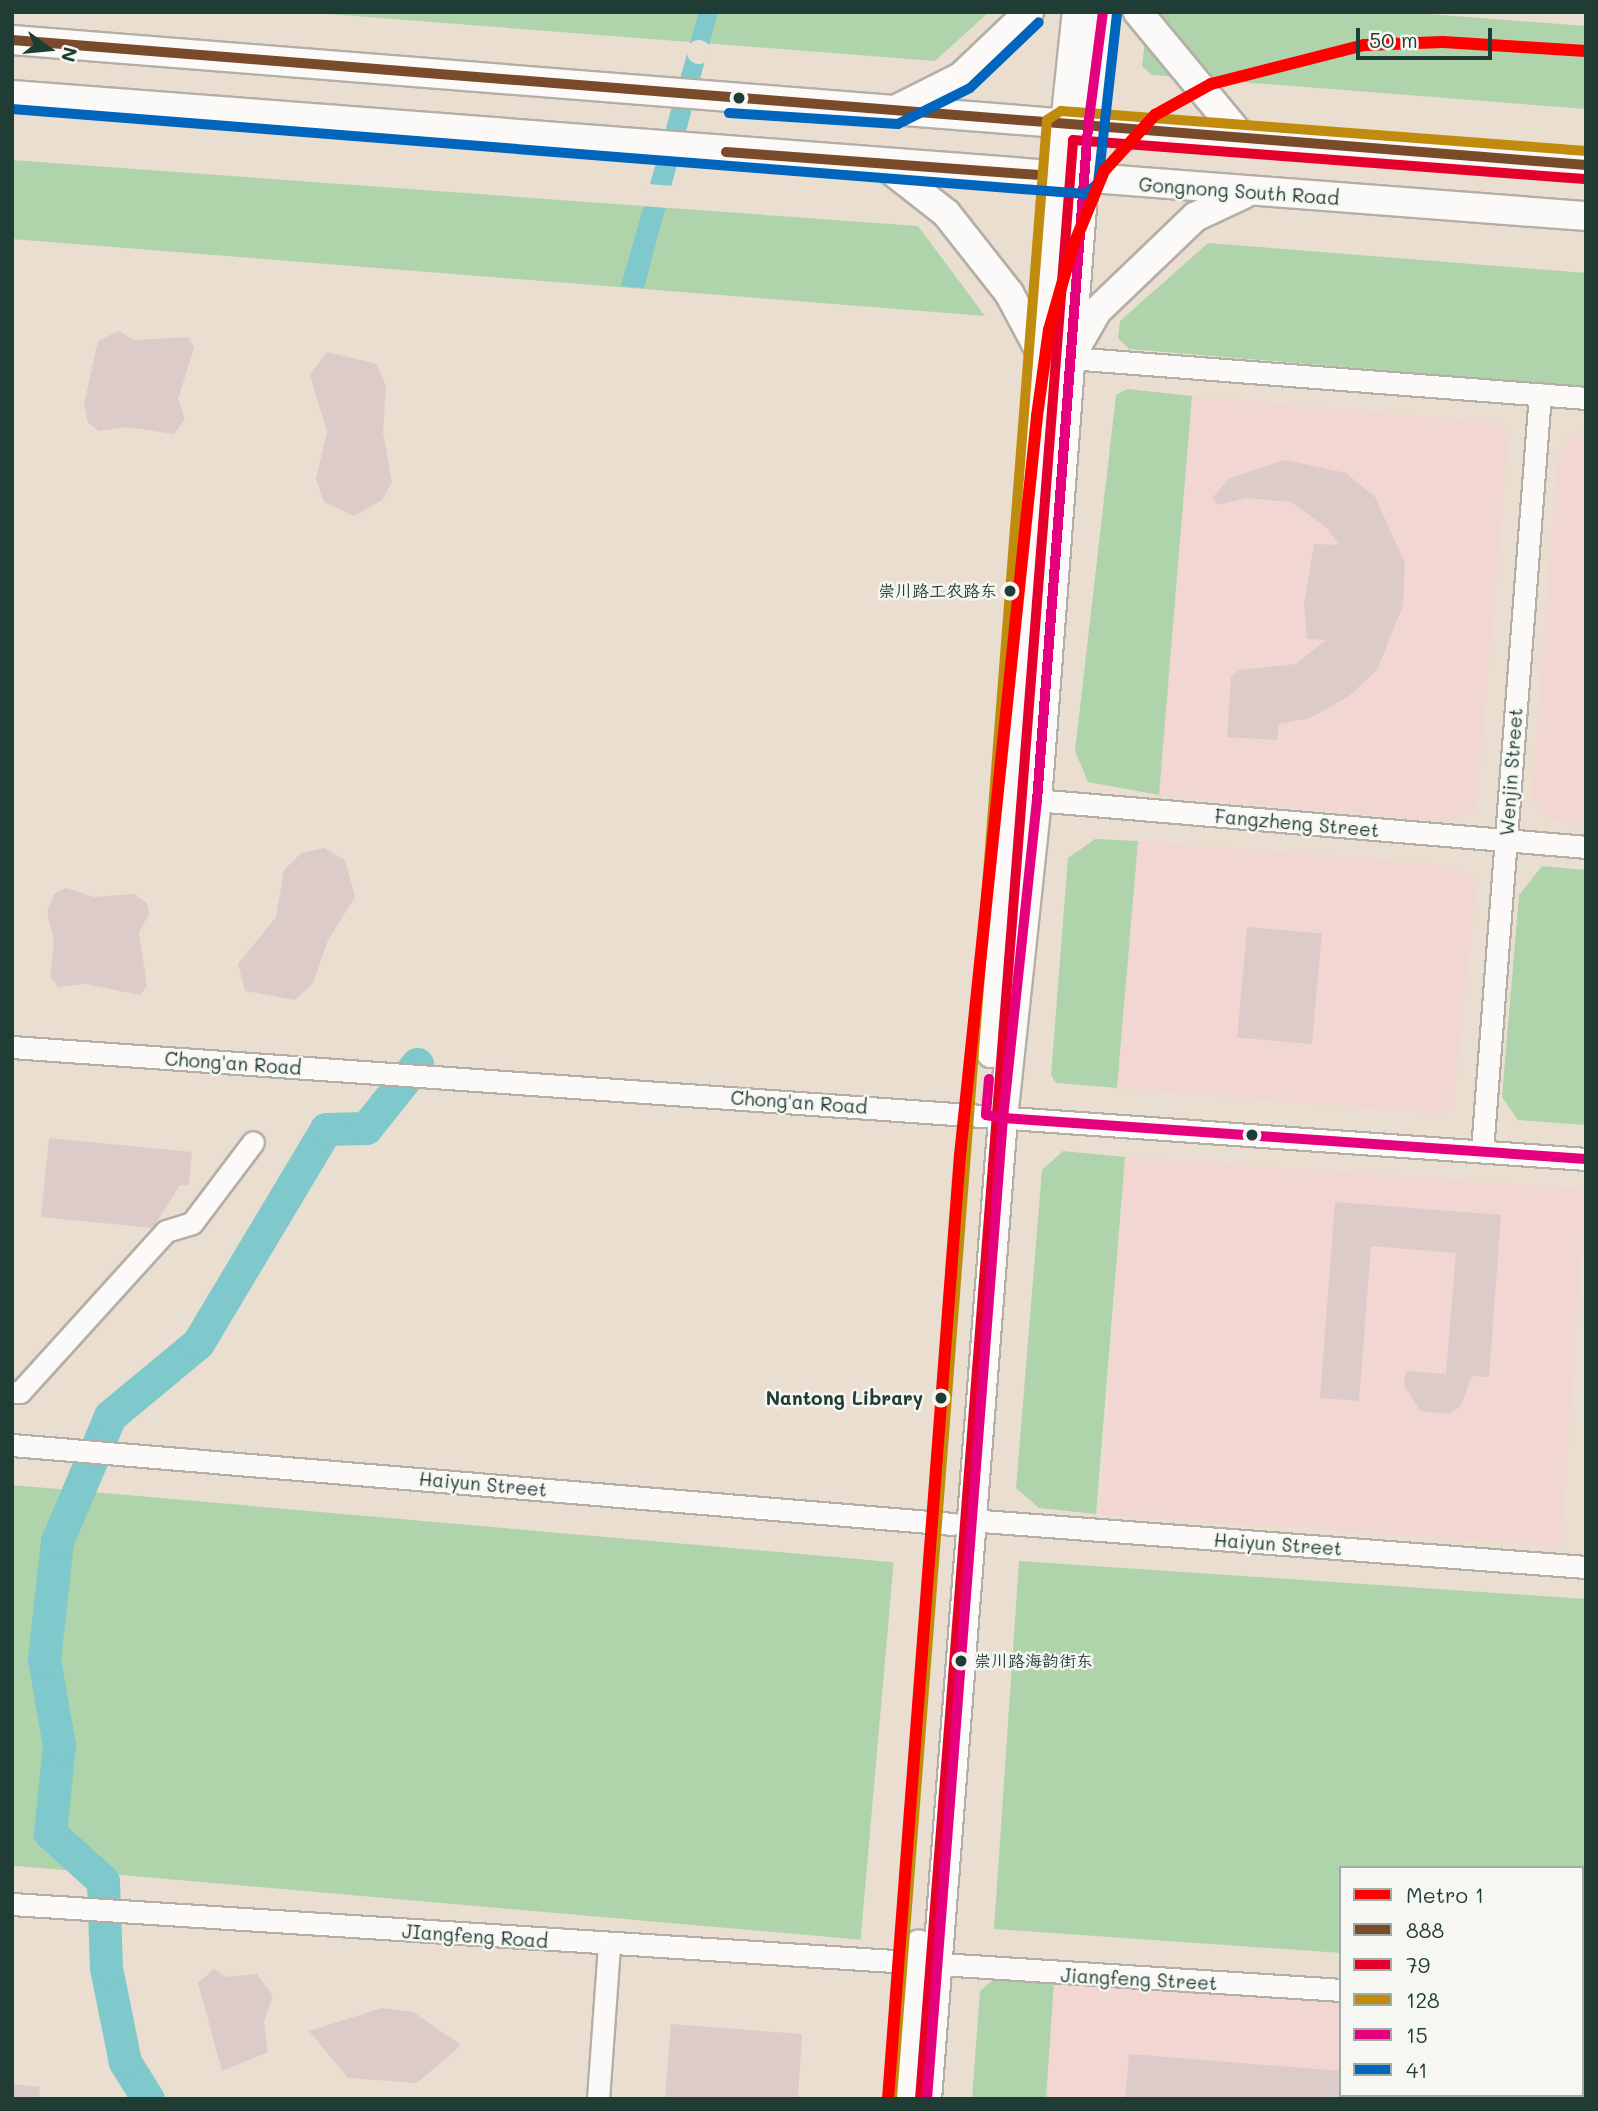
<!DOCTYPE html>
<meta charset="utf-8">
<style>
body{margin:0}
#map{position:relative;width:1598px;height:2111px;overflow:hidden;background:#eaded0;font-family:Mali,"LXGW WenKai TC",sans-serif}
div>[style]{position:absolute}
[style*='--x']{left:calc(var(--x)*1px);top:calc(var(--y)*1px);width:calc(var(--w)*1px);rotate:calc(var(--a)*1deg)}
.built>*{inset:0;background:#f1d6d1;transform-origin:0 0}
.green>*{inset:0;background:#afd4ab;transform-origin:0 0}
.water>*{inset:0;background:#7fc8cc}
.pier>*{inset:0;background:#eaded0}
.round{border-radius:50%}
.river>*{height:33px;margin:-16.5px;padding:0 16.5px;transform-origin:16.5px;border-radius:16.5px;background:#7fc8cc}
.building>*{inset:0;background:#dccbc9;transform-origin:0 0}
.roads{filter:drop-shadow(2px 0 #b4afa6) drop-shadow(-2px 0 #b4afa6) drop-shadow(0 2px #b4afa6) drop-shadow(0 -2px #b4afa6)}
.minor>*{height:21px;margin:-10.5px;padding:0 10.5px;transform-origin:10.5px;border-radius:10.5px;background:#fcfaf8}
.major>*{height:28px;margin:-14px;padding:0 14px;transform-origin:14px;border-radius:14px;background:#fcfaf8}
.bus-1>*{height:10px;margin:-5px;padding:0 5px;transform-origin:5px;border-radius:5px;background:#7a4b2a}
.bus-2>*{height:10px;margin:-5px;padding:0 5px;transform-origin:5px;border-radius:5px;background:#e4002b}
.bus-3>*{height:10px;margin:-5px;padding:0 5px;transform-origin:5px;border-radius:5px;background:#c18c0d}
.bus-4>*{height:10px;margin:-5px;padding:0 5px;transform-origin:5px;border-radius:5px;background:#e5007d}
.bus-5>*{height:10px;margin:-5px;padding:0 5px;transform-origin:5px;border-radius:5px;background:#0065bd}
.metro-1>*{height:12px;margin:-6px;padding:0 6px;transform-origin:6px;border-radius:6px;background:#f00}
.dots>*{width:19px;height:19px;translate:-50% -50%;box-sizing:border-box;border:4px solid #f6f6f2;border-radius:50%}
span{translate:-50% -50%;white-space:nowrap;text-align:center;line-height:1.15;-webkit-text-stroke:5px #f6f6f2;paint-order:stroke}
.bus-label{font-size:17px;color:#1f3d34}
.right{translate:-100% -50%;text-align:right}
.left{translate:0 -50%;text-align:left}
.street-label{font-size:19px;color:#1f3d34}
.stop-label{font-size:19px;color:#1f3d34;font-weight:700}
.frame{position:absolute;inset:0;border:14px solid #1f3d34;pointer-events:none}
.legend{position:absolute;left:1339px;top:1866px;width:245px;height:231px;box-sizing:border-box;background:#f6f6f2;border:2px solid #a0aca6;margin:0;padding:9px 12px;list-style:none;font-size:21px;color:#1f3d34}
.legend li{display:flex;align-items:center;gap:14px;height:35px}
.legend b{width:35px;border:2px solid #a0aca6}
.north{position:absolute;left:14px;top:14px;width:70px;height:70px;-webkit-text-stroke:5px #f6f6f2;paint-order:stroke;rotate:105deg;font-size:19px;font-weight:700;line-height:28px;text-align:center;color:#1f3d34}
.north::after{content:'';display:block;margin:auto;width:24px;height:32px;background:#1f3d34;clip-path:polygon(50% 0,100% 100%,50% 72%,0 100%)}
.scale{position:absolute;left:1356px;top:28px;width:136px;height:32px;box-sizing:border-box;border:4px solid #1f3d34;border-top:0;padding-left:9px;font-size:21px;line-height:24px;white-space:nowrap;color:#1f3d34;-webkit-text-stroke:5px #f6f6f2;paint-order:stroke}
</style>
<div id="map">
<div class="built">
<div style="clip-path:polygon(1192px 396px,1504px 424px,1508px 444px,1476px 810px,1444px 822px,1159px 795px)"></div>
<div style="clip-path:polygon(1586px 427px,1586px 827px,1546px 818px,1532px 795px,1557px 462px,1564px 442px)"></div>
<div style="clip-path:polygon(1138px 841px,1445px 865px,1471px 875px,1476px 888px,1453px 1108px,1441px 1114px,1117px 1088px)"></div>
<div style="left:1125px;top:1157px;width:462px;height:358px;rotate:4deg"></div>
<div style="clip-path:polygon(1054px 1982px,1341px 2003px,1341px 2095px,1582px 2095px,1586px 2022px,1586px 2099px,1046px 2099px)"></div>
</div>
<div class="green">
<div style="clip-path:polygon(303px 12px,989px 12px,935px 61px)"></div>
<div style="clip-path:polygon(1148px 12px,1400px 12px,1586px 26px,1586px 109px,1152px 75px,1142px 66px)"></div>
<div style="clip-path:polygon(12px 160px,918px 226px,985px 316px,12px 239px)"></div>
<div style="clip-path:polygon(1208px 243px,1586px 273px,1586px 387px,1129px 349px,1118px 338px,1120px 321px)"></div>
<div style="clip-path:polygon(1127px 389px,1192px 396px,1159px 795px,1088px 782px,1075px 751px,1116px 395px)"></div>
<div style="clip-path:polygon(1095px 839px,1138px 841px,1117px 1088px,1056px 1083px,1051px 1075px,1068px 858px)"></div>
<div style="clip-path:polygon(1542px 866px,1586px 870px,1586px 1125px,1518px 1120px,1502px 1097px,1519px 895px)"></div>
<div style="clip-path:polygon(1063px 1151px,1125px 1157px,1096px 1514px,1039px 1508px,1016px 1488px,1042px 1170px)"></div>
<div style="left:12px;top:1485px;width:885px;height:379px;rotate:5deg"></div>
<div style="clip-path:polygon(1019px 1561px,1586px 1599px,1586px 1970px,1582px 1868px,1341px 1868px,1341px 1953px,994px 1929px)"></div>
<div style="clip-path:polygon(994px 1979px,1054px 1982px,1046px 2099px,972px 2099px,980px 1991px)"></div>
</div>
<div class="water">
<div style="clip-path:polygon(699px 12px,718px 12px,644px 288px,621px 286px)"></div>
</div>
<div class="pier">
<div class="round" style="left:687px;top:40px;width:24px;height:24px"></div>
<div style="clip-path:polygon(647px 184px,675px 186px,669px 208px,642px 206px)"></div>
</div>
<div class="river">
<div style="--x:148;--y:2099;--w:44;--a:-121.9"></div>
<div style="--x:125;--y:2062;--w:96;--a:-101.4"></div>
<div style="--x:106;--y:1968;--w:87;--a:-92"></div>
<div style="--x:103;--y:1881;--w:72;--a:-137.8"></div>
<div style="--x:50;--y:1833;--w:88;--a:-84.2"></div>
<div style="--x:59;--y:1745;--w:87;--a:-99.9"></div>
<div style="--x:44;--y:1659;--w:119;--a:-83.7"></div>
<div style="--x:57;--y:1541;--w:136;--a:-67"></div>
<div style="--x:110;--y:1416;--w:114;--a:-39.7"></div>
<div style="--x:198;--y:1343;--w:249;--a:-59.1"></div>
<div style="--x:326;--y:1129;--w:40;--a:-1.4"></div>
<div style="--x:366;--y:1128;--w:82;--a:-51.4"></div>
</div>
<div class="building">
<div style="clip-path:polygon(119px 331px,134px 340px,189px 337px,194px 348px,178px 399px,185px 419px,174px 434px,128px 427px,99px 431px,88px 423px,84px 404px,98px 341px)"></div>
<div style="clip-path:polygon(327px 352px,377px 364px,386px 386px,383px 432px,392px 482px,382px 500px,354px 516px,324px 502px,316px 479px,327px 432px,310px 375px)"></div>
<div style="clip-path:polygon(1284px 460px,1346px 473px,1375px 497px,1405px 563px,1403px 605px,1377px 670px,1349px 696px,1310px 718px,1279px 724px,1277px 740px,1227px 737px,1231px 677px,1239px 670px,1296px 664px,1326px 640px,1307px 639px,1304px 603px,1314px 544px,1339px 545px,1326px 527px,1291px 502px,1246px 498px,1219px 505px,1212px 498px,1230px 478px)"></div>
<div style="clip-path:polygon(324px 848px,345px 860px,355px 897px,328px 940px,313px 983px,295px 1000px,245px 991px,238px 964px,276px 917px,284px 870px,301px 853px)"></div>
<div style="clip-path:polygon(66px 888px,94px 897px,134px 894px,147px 903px,149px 914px,139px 932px,147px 986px,140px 995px,85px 984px,58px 987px,50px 976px,54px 941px,47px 912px,54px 894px)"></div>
<div style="left:1247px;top:927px;width:75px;height:111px;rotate:5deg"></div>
<div style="clip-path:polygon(49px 1138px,192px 1152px,189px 1185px,180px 1185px,153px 1228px,41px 1217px)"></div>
<div style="clip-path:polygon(1335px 1202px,1501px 1215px,1489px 1377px,1472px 1376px,1460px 1407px,1449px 1414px,1420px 1411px,1404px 1385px,1406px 1371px,1446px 1374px,1456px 1253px,1371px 1246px,1359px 1401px,1320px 1398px)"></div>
<div style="clip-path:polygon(214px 1969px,227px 1977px,257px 1974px,273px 1996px,264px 2021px,268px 2052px,222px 2071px,198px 1983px)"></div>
<div style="clip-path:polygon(382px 2008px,413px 2012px,461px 2045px,417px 2083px,348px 2078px,309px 2031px)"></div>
<div style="clip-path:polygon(671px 2024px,802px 2034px,798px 2099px,665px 2099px)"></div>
<div style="clip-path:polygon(1129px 2054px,1341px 2071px,1341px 2095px,1392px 2099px,1125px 2099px)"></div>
<div style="clip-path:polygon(1582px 2081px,1586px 2099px,1545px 2099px,1582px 2095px)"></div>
<div style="clip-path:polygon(12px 2084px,40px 2087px,39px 2099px,12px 2099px)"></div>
</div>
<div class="roads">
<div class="minor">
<div style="--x:1070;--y:358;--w:518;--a:4.43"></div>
<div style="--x:1023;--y:799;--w:565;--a:4.87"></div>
<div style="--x:12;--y:1047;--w:1578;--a:4.07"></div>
<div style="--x:1482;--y:1151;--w:759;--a:-85.62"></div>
<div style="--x:12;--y:1392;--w:8;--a:0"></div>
<div style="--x:20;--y:1392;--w:217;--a:-47.8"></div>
<div style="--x:166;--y:1231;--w:27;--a:-17"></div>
<div style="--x:192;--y:1223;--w:101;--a:-53"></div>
<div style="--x:12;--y:1445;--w:944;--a:4.8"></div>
<div style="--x:969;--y:1520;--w:619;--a:4.36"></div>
<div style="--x:12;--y:1904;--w:1332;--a:3.7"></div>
<div style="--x:1582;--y:2004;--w:4;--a:0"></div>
<div style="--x:598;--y:2099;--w:154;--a:-85.9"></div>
</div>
<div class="major">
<div style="--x:1138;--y:12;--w:166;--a:50.4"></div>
<div style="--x:12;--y:40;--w:1579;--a:4.54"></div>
<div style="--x:12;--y:95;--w:1579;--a:4.4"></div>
<div style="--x:895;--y:110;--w:74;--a:-26.6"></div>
<div style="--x:961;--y:77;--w:94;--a:-43.7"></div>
<div style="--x:886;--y:166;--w:76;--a:38.1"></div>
<div style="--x:946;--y:213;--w:102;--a:51.8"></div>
<div style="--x:1009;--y:293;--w:68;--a:61.9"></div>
<div style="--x:1074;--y:351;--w:46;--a:-60.1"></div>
<div style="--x:1097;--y:311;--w:136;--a:-43.8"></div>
<div style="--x:1195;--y:217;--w:54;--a:-25.1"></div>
<div style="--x:991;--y:1053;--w:702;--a:-85.91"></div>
<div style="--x:1041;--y:353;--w:343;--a:-84"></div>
<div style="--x:906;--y:2099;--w:155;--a:-85.2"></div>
<div style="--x:927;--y:2099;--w:984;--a:-85.57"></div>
<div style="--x:1003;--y:1118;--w:319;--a:-83.9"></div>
<div style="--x:1037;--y:801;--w:676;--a:-85.67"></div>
<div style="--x:1088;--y:127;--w:116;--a:-82.6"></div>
</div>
</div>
<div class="bus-1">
<div style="--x:12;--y:40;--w:1579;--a:4.54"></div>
<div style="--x:726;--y:152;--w:311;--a:4.2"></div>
</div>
<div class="bus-2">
<div style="--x:920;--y:2099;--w:1965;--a:-85.53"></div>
<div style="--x:1073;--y:140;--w:513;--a:4.36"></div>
</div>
<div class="bus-3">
<div style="--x:892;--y:2098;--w:1984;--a:-85.52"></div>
<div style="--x:1047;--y:120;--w:17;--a:-33"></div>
<div style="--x:1061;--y:111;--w:527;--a:4.36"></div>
</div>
<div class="bus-4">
<div style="--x:989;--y:1079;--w:36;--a:95"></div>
<div style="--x:986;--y:1115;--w:17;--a:10"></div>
<div style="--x:1003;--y:1118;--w:584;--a:4.02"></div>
<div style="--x:927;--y:2099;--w:984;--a:-85.57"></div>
<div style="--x:1003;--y:1118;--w:319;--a:-83.9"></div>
<div style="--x:1037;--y:801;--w:676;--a:-85.67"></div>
<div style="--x:1088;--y:127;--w:116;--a:-82.6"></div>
</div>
<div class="bus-5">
<div style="--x:12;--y:109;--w:1077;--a:4.53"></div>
<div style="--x:1086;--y:194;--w:16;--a:-43"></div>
<div style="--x:1098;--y:183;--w:170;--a:-83.6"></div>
<div style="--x:729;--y:113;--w:169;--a:3.7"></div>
<div style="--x:898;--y:124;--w:80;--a:-26.6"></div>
<div style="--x:970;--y:88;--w:95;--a:-43.7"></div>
</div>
<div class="metro-1">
<div style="--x:888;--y:2099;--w:947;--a:-85.64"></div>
<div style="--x:960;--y:1155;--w:743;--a:-84.05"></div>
<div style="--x:1037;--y:416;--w:87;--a:-82.1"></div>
<div style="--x:1049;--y:330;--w:84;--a:-74.1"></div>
<div style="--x:1072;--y:249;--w:84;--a:-67.7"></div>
<div style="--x:1104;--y:171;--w:76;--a:-47.7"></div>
<div style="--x:1155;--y:115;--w:64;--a:-29"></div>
<div style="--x:1211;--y:84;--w:158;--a:-14.3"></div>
<div style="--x:1364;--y:45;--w:79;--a:-2.2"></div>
<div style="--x:1443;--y:42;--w:143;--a:3.6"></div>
</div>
<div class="dots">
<div style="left:739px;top:98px;background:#1f3d34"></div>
<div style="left:1010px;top:591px;background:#1f3d34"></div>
<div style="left:1252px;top:1135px;background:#1f3d34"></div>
<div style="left:941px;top:1398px;background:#1f3d34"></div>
<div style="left:961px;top:1661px;background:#1f3d34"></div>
</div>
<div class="bus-label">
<span class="right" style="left:997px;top:591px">崇川路工农路东</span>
<span class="left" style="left:974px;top:1661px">崇川路海韵街东</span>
</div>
<div class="street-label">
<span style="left:1239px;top:191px;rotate:4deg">Gongnong South Road</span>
<span style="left:1511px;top:772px;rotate:-86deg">Wenjin Street</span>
<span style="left:1297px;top:823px;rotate:5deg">Fangzheng Street</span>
<span style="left:233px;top:1063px;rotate:4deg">Chong'an Road</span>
<span style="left:799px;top:1102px;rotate:4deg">Chong'an Road</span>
<span style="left:483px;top:1484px;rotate:5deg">Haiyun Street</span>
<span style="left:1278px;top:1544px;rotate:4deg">Haiyun Street</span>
<span style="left:475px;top:1936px;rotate:4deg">JIangfeng Road</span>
<span style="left:1139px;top:1979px;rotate:3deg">Jiangfeng Street</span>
</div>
<div class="stop-label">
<span class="right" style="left:923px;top:1398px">Nantong Library</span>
</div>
<div class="frame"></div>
<ul class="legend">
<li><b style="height:9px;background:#f00"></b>Metro 1</li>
<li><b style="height:9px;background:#7a4b2a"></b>888</li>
<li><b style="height:9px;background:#e4002b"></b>79</li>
<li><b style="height:9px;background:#c18c0d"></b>128</li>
<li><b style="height:9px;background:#e5007d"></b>15</li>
<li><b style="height:9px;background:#0065bd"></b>41</li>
</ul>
<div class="north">N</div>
<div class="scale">50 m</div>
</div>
